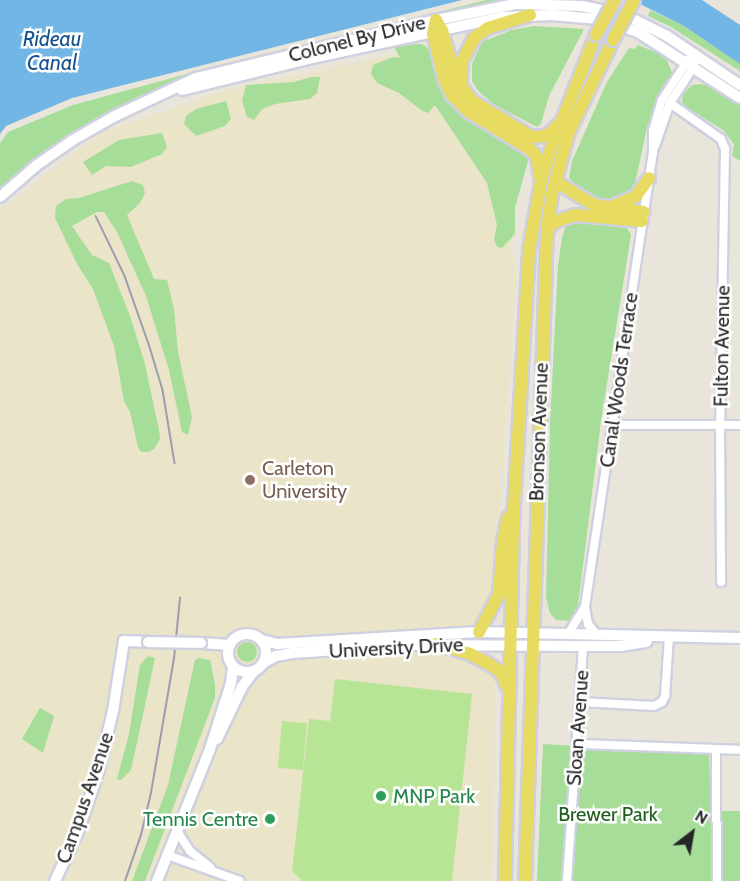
<!DOCTYPE html>
<style>
body{margin:0}
#map{position:relative;width:740px;height:881px;overflow:hidden;background:#e9e5da;font-family:Cabin,sans-serif}
div>[style]{position:absolute}
[style*='--x']{left:calc(var(--x)*1px);top:calc(var(--y)*1px);width:calc(var(--w)*1px);rotate:calc(var(--a)*1deg)}
.education>*{inset:0;background:#eae4c9}
.green>*{inset:0;background:#a6dd99}
.round{border-radius:50%}
.pitch>*{inset:0;background:#b7e495;transform-origin:0 0}
.water>*{inset:0;background:#72b6e6}
.roads{filter:drop-shadow(2px 0 #cfd0e0) drop-shadow(-2px 0 #cfd0e0) drop-shadow(0 2px #cfd0e0) drop-shadow(0 -2px #cfd0e0)}
.street>*{height:8px;margin:-4px;padding:0 4px;transform-origin:4px;border-radius:4px;background:#fff}
.secondary>*{height:10px;margin:-5px;padding:0 5px;transform-origin:5px;border-radius:5px;background:#fff}
.secondary>.ring{margin:-5px;padding:0;box-sizing:content-box;background:none;border:10px solid #fff;border-radius:50%}
.primary>*{height:12px;margin:-6px;padding:0 6px;transform-origin:6px;border-radius:6px;background:#e7db61}
.tram>*{height:1.5px;margin:-0.75px;padding:0 0.75px;transform-origin:0.75px;border-radius:0.75px;background:#9d9db1}
.bridges{filter:drop-shadow(2px 0 #cfd0e0) drop-shadow(-2px 0 #cfd0e0) drop-shadow(0 2px #cfd0e0) drop-shadow(0 -2px #cfd0e0)}
.secondary-bridge>*{height:10px;margin:-5px;padding:0 5px;transform-origin:5px;border-radius:5px;background:#fff}
.primary-bridge>*{height:12px;margin:-6px;padding:0 6px;transform-origin:6px;border-radius:6px;background:#e7db61}
.dots>*{width:16px;height:16px;translate:-50% -50%;box-sizing:border-box;border:3px solid #fff;border-radius:50%}
span{translate:-50% -50%;white-space:nowrap;text-align:center;line-height:1.15;-webkit-text-stroke:5px #fff;paint-order:stroke}
.street-label{font-size:20px;color:#272727}
.education-label{font-size:20px;color:#785e54}
.left{translate:0 -50%;text-align:left}
.leisure-label{font-size:20px;color:#27864d}
.right{translate:-100% -50%;text-align:right}
.park-label{font-size:20px;color:#215e1d}
.water-label{font-size:21px;color:#15538e;font-style:italic}
.north{position:absolute;left:662px;top:803px;width:60px;height:60px;-webkit-text-stroke:4px #fff;paint-order:stroke;rotate:31deg;font-size:16px;font-weight:700;line-height:24px;text-align:center;color:#272727}
.north::after{content:'';display:block;margin:auto;width:21px;height:27px;background:#272727;clip-path:polygon(50% 0,100% 100%,50% 72%,0 100%)}
</style>
<div id="map">
<div class="education">
<div style="clip-path:polygon(421px 49px,506px 210px,516px 277px,489px 664px,495px 678px,492px 881px,0 881px,0 210px,101px 133px,226px 90px)"></div>
</div>
<div class="green">
<div style="clip-path:polygon(487px 0,521px 0,494px 2px,443px 13px,174px 83px,94px 120px,50px 148px,0 189px,0 143px,8px 132px,73px 105px,216px 66px)"></div>
<div style="clip-path:polygon(650px 10px,684px 26px,740px 64px,740px 71px,671px 27px,648px 16px)"></div>
<div style="clip-path:polygon(534px 26px,584px 29px,549px 96px,541px 124px,537px 127px,495px 105px,479px 92px,472px 81px,472px 64px,482px 42px,512px 30px)"></div>
<div style="clip-path:polygon(416px 44px,422px 44px,432px 51px,442px 85px,530px 154px,515px 208px,515px 234px,502px 248px,497px 247px,494px 239px,497px 225px,487px 183px,435px 105px,428px 113px,421px 110px,399px 93px,377px 83px,371px 74px,373px 65px,393px 57px,400px 58px,394px 47px)"></div>
<div style="clip-path:polygon(638px 45px,665px 56px,672px 72px,647px 127px,635px 184px,624px 196px,616px 200px,602px 200px,578px 187px,569px 178px,572px 161px,607px 82px,629px 48px,634px 49px)"></div>
<div style="clip-path:polygon(311px 77px,320px 77px,317px 93px,310px 99px,275px 104px,262px 109px,254px 120px,247px 117px,242px 101px,246px 85px,294px 82px)"></div>
<div style="clip-path:polygon(700px 84px,711px 86px,740px 105px,740px 161px,732px 156px,734px 144px,723px 130px,685px 106px,682px 102px,683px 93px,692px 85px)"></div>
<div style="clip-path:polygon(226px 101px,231px 119px,225px 126px,196px 136px,184px 124px,186px 116px,196px 109px)"></div>
<div style="clip-path:polygon(162px 133px,167px 147px,162px 154px,131px 167px,106px 166px,92px 175px,83px 162px,119px 140px)"></div>
<div style="clip-path:polygon(132px 181px,143px 185px,145px 193px,140px 203px,127px 215px,154px 279px,167px 280px,174px 309px,178px 352px,192px 417px,188px 435px,182px 432px,169px 370px,146px 296px,117px 232px,104px 212px,97px 212px,72px 226px,92px 255px,109px 263px,130px 316px,145px 364px,159px 430px,160px 439px,154px 449px,148px 452px,141px 452px,138px 447px,130px 412px,124px 401px,114px 346px,93px 289px,77px 264px,55px 218px,56px 206px,66px 199px,79px 198px)"></div>
<div style="clip-path:polygon(593px 219px,602px 225px,627px 228px,631px 235px,601px 421px,578px 606px,574px 621px,556px 620px,550px 613px,546px 598px,550px 423px,558px 266px,562px 237px,568px 221px)"></div>
<div class="round" style="left:237px;top:642px;width:20px;height:20px"></div>
<div style="clip-path:polygon(148px 656px,155px 658px,138px 738px,131px 770px,121px 780px,117px 779px,129px 734px,140px 665px)"></div>
<div style="clip-path:polygon(199px 658px,210px 660px,215px 684px,215px 698px,145px 881px,132px 881px,168px 785px,195px 660px)"></div>
<div style="clip-path:polygon(40px 708px,54px 716px,43px 753px,22px 739px)"></div>
<div style="clip-path:polygon(543px 744px,709px 754px,711px 811px,740px 811px,740px 881px,537px 881px)"></div>
</div>
<div class="pitch">
<div style="clip-path:polygon(335px 679px,472px 694px,452px 881px,302px 881px,292px 871px,309px 719px,330px 721px)"></div>
<div style="left:282px;top:721px;width:25px;height:47px;rotate:5deg"></div>
</div>
<div class="water">
<div style="clip-path:polygon(0 0,462px 0,72px 98px,6px 126px,0 134px)"></div>
<div style="clip-path:polygon(632px 0,702px 0,740px 25px,740px 64px,684px 26px)"></div>
</div>
<div class="roads">
<div class="street">
<div style="--x:670;--y:103;--w:62;--a:35.2"></div>
<div style="--x:721;--y:139;--w:11;--a:68"></div>
<div style="--x:725;--y:149;--w:276;--a:91"></div>
<div style="--x:720;--y:425;--w:157;--a:89.6"></div>
<div style="--x:655;--y:146;--w:46;--a:-70.8"></div>
<div style="--x:670;--y:103;--w:44;--a:-57"></div>
<div style="--x:694;--y:66;--w:11;--a:-80"></div>
<div style="--x:612;--y:425;--w:128;--a:0"></div>
<div style="--x:568;--y:634;--w:32;--a:-58"></div>
<div style="--x:597;--y:635;--w:14;--a:-129"></div>
<div style="--x:588;--y:624;--w:17;--a:-100"></div>
<div style="--x:585;--y:607;--w:459;--a:-81.5"></div>
<div style="--x:653;--y:153;--w:22;--a:-90"></div>
<div style="--x:653;--y:131;--w:32;--a:-74"></div>
<div style="--x:662;--y:100;--w:48;--a:-57"></div>
<div style="--x:580;--y:702;--w:74;--a:3.1"></div>
<div style="--x:654;--y:706;--w:9;--a:-27"></div>
<div style="--x:662;--y:702;--w:7;--a:-63"></div>
<div style="--x:665;--y:696;--w:58;--a:-86.1"></div>
<div style="--x:578;--y:744;--w:162;--a:2.1"></div>
<div style="--x:716;--y:749;--w:132;--a:89.6"></div>
<div style="--x:177;--y:831;--w:24;--a:57"></div>
<div style="--x:190;--y:851;--w:26;--a:39"></div>
<div style="--x:167;--y:855;--w:77;--a:19.6"></div>
<div style="--x:567;--y:881;--w:236;--a:-86.1"></div>
</div>
<div class="secondary">
<div style="--x:182;--y:90;--w:134;--a:-13.8"></div>
<div style="--x:312;--y:58;--w:196;--a:-12.1"></div>
<div style="--x:504;--y:17;--w:48;--a:-2.4"></div>
<div style="--x:552;--y:15;--w:46;--a:5"></div>
<div style="--x:598;--y:19;--w:42;--a:18"></div>
<div style="--x:638;--y:32;--w:121;--a:32.9"></div>
<div style="--x:0;--y:197;--w:49;--a:-40.9"></div>
<div style="--x:37;--y:165;--w:44;--a:-34.8"></div>
<div style="--x:73;--y:140;--w:48;--a:-29.7"></div>
<div style="--x:115;--y:116;--w:89;--a:-25.1"></div>
<div style="--x:196;--y:78;--w:247;--a:-13.6"></div>
<div style="--x:436;--y:20;--w:81;--a:-11.4"></div>
<div style="--x:515;--y:4;--w:67;--a:1.7"></div>
<div style="--x:582;--y:6;--w:44;--a:11.8"></div>
<div style="--x:625;--y:15;--w:47;--a:26.6"></div>
<div style="--x:667;--y:36;--w:88;--a:33.9"></div>
<div class="ring" style="left:228px;top:634px;width:28px;height:28px"></div>
<div style="--x:262;--y:640;--w:16;--a:15"></div>
<div style="--x:277;--y:644;--w:202;--a:-3.4"></div>
<div style="--x:479;--y:632;--w:261;--a:1.3"></div>
<div style="--x:201;--y:643;--w:29;--a:4"></div>
<div style="--x:263;--y:663;--w:15;--a:-28"></div>
<div style="--x:276;--y:656;--w:17;--a:-10"></div>
<div style="--x:293;--y:653;--w:118;--a:-3.9"></div>
<div style="--x:411;--y:645;--w:172;--a:0.3"></div>
<div style="--x:583;--y:646;--w:38;--a:0"></div>
<div style="--x:621;--y:646;--w:26;--a:-9"></div>
<div style="--x:217;--y:739;--w:58;--a:-64.3"></div>
<div style="--x:242;--y:687;--w:20;--a:-53"></div>
<div style="--x:55;--y:881;--w:57;--a:-65.2"></div>
<div style="--x:79;--y:829;--w:62;--a:-71.3"></div>
<div style="--x:99;--y:770;--w:61;--a:-76.7"></div>
<div style="--x:113;--y:711;--w:71;--a:-81.1"></div>
<div style="--x:124;--y:641;--w:24;--a:2"></div>
<div style="--x:157;--y:881;--w:142;--a:-68.1"></div>
<div style="--x:210;--y:749;--w:69;--a:-72.3"></div>
<div style="--x:231;--y:683;--w:17;--a:-83"></div>
</div>
<div class="primary">
<div style="--x:436;--y:20;--w:14;--a:102"></div>
<div style="--x:433;--y:34;--w:49;--a:75.7"></div>
<div style="--x:445;--y:81;--w:16;--a:63"></div>
<div style="--x:452;--y:95;--w:23;--a:45"></div>
<div style="--x:468;--y:111;--w:74;--a:31.8"></div>
<div style="--x:531;--y:150;--w:9;--a:49"></div>
<div style="--x:537;--y:157;--w:20;--a:81"></div>
<div style="--x:436;--y:20;--w:13;--a:61"></div>
<div style="--x:442;--y:31;--w:50;--a:73.7"></div>
<div style="--x:456;--y:79;--w:27;--a:54"></div>
<div style="--x:472;--y:101;--w:70;--a:31"></div>
<div style="--x:532;--y:137;--w:15;--a:-4"></div>
<div style="--x:547;--y:136;--w:16;--a:-45"></div>
<div style="--x:461;--y:84;--w:23;--a:-88"></div>
<div style="--x:462;--y:61;--w:26;--a:-62"></div>
<div style="--x:474;--y:38;--w:17;--a:-36"></div>
<div style="--x:488;--y:28;--w:44;--a:-17.2"></div>
<div style="--x:555;--y:181;--w:46;--a:31.6"></div>
<div style="--x:594;--y:205;--w:50;--a:8"></div>
<div style="--x:614;--y:206;--w:24;--a:-24"></div>
<div style="--x:636;--y:196;--w:22;--a:-54"></div>
<div style="--x:547;--y:230;--w:11;--a:-49"></div>
<div style="--x:554;--y:222;--w:23;--a:-18"></div>
<div style="--x:576;--y:215;--w:66;--a:5.2"></div>
<div style="--x:479;--y:632;--w:43;--a:-62.2"></div>
<div style="--x:499;--y:594;--w:53;--a:-85.7"></div>
<div style="--x:503;--y:541;--w:24;--a:-78"></div>
<div style="--x:436;--y:644;--w:35;--a:16"></div>
<div style="--x:470;--y:654;--w:21;--a:28"></div>
<div style="--x:489;--y:664;--w:14;--a:34"></div>
<div style="--x:501;--y:672;--w:14;--a:69"></div>
<div style="--x:505;--y:881;--w:360;--a:-88.7"></div>
<div style="--x:513;--y:521;--w:271;--a:-86.6"></div>
<div style="--x:529;--y:250;--w:70;--a:-80.1"></div>
<div style="--x:541;--y:181;--w:31;--a:-73"></div>
<div style="--x:550;--y:151;--w:125;--a:-68.4"></div>
<div style="--x:525;--y:881;--w:651;--a:-88.06"></div>
<div style="--x:547;--y:230;--w:36;--a:-82"></div>
<div style="--x:552;--y:194;--w:64;--a:-74.7"></div>
<div style="--x:569;--y:132;--w:102;--a:-64.4"></div>
</div>
</div>
<div class="tram">
<div style="--x:96;--y:216;--w:67;--a:64.2"></div>
<div style="--x:125;--y:276;--w:72;--a:70.6"></div>
<div style="--x:149;--y:344;--w:48;--a:73.1"></div>
<div style="--x:163;--y:390;--w:74;--a:80.7"></div>
<div style="--x:125;--y:881;--w:49;--a:-70.8"></div>
<div style="--x:141;--y:835;--w:43;--a:-76.6"></div>
<div style="--x:151;--y:793;--w:136;--a:-80.3"></div>
<div style="--x:174;--y:659;--w:61;--a:-84.4"></div>
</div>
<div class="bridges">
<div class="secondary-bridge">
<div style="--x:148;--y:642;--w:53;--a:1.1"></div>
</div>
<div class="primary-bridge">
<div style="--x:596;--y:35;--w:40;--a:-62"></div>
<div style="--x:613;--y:40;--w:45;--a:-62.3"></div>
</div>
</div>
<div class="dots">
<div style="left:250px;top:480px;background:#8d6e63"></div>
<div style="left:381px;top:796px;background:#2e9e5b"></div>
<div style="left:270px;top:819px;background:#2e9e5b"></div>
</div>
<div class="street-label">
<span style="left:357px;top:39px;rotate:-14deg">Colonel By Drive</span>
<span style="left:722px;top:346px;rotate:-89deg">Fulton Avenue</span>
<span style="left:619px;top:380px;rotate:-82deg">Canal Woods Terrace</span>
<span style="left:539px;top:432px;rotate:-88deg">Bronson Avenue</span>
<span style="left:396px;top:648px;rotate:-3deg">University Drive</span>
<span style="left:578px;top:728px;rotate:-86deg">Sloan Avenue</span>
<span style="left:85px;top:798px;rotate:-71deg">Campus Avenue</span>
</div>
<div class="education-label">
<span class="left" style="left:262px;top:480px">Carleton<br>University</span>
</div>
<div class="leisure-label">
<span class="left" style="left:393px;top:796px">MNP Park</span>
<span class="right" style="left:258px;top:819px">Tennis Centre</span>
</div>
<div class="park-label">
<span style="left:608px;top:814px">Brewer Park</span>
</div>
<div class="water-label">
<span style="left:52px;top:51px">Rideau<br>Canal</span>
</div>
<div class="north">N</div>
</div>
